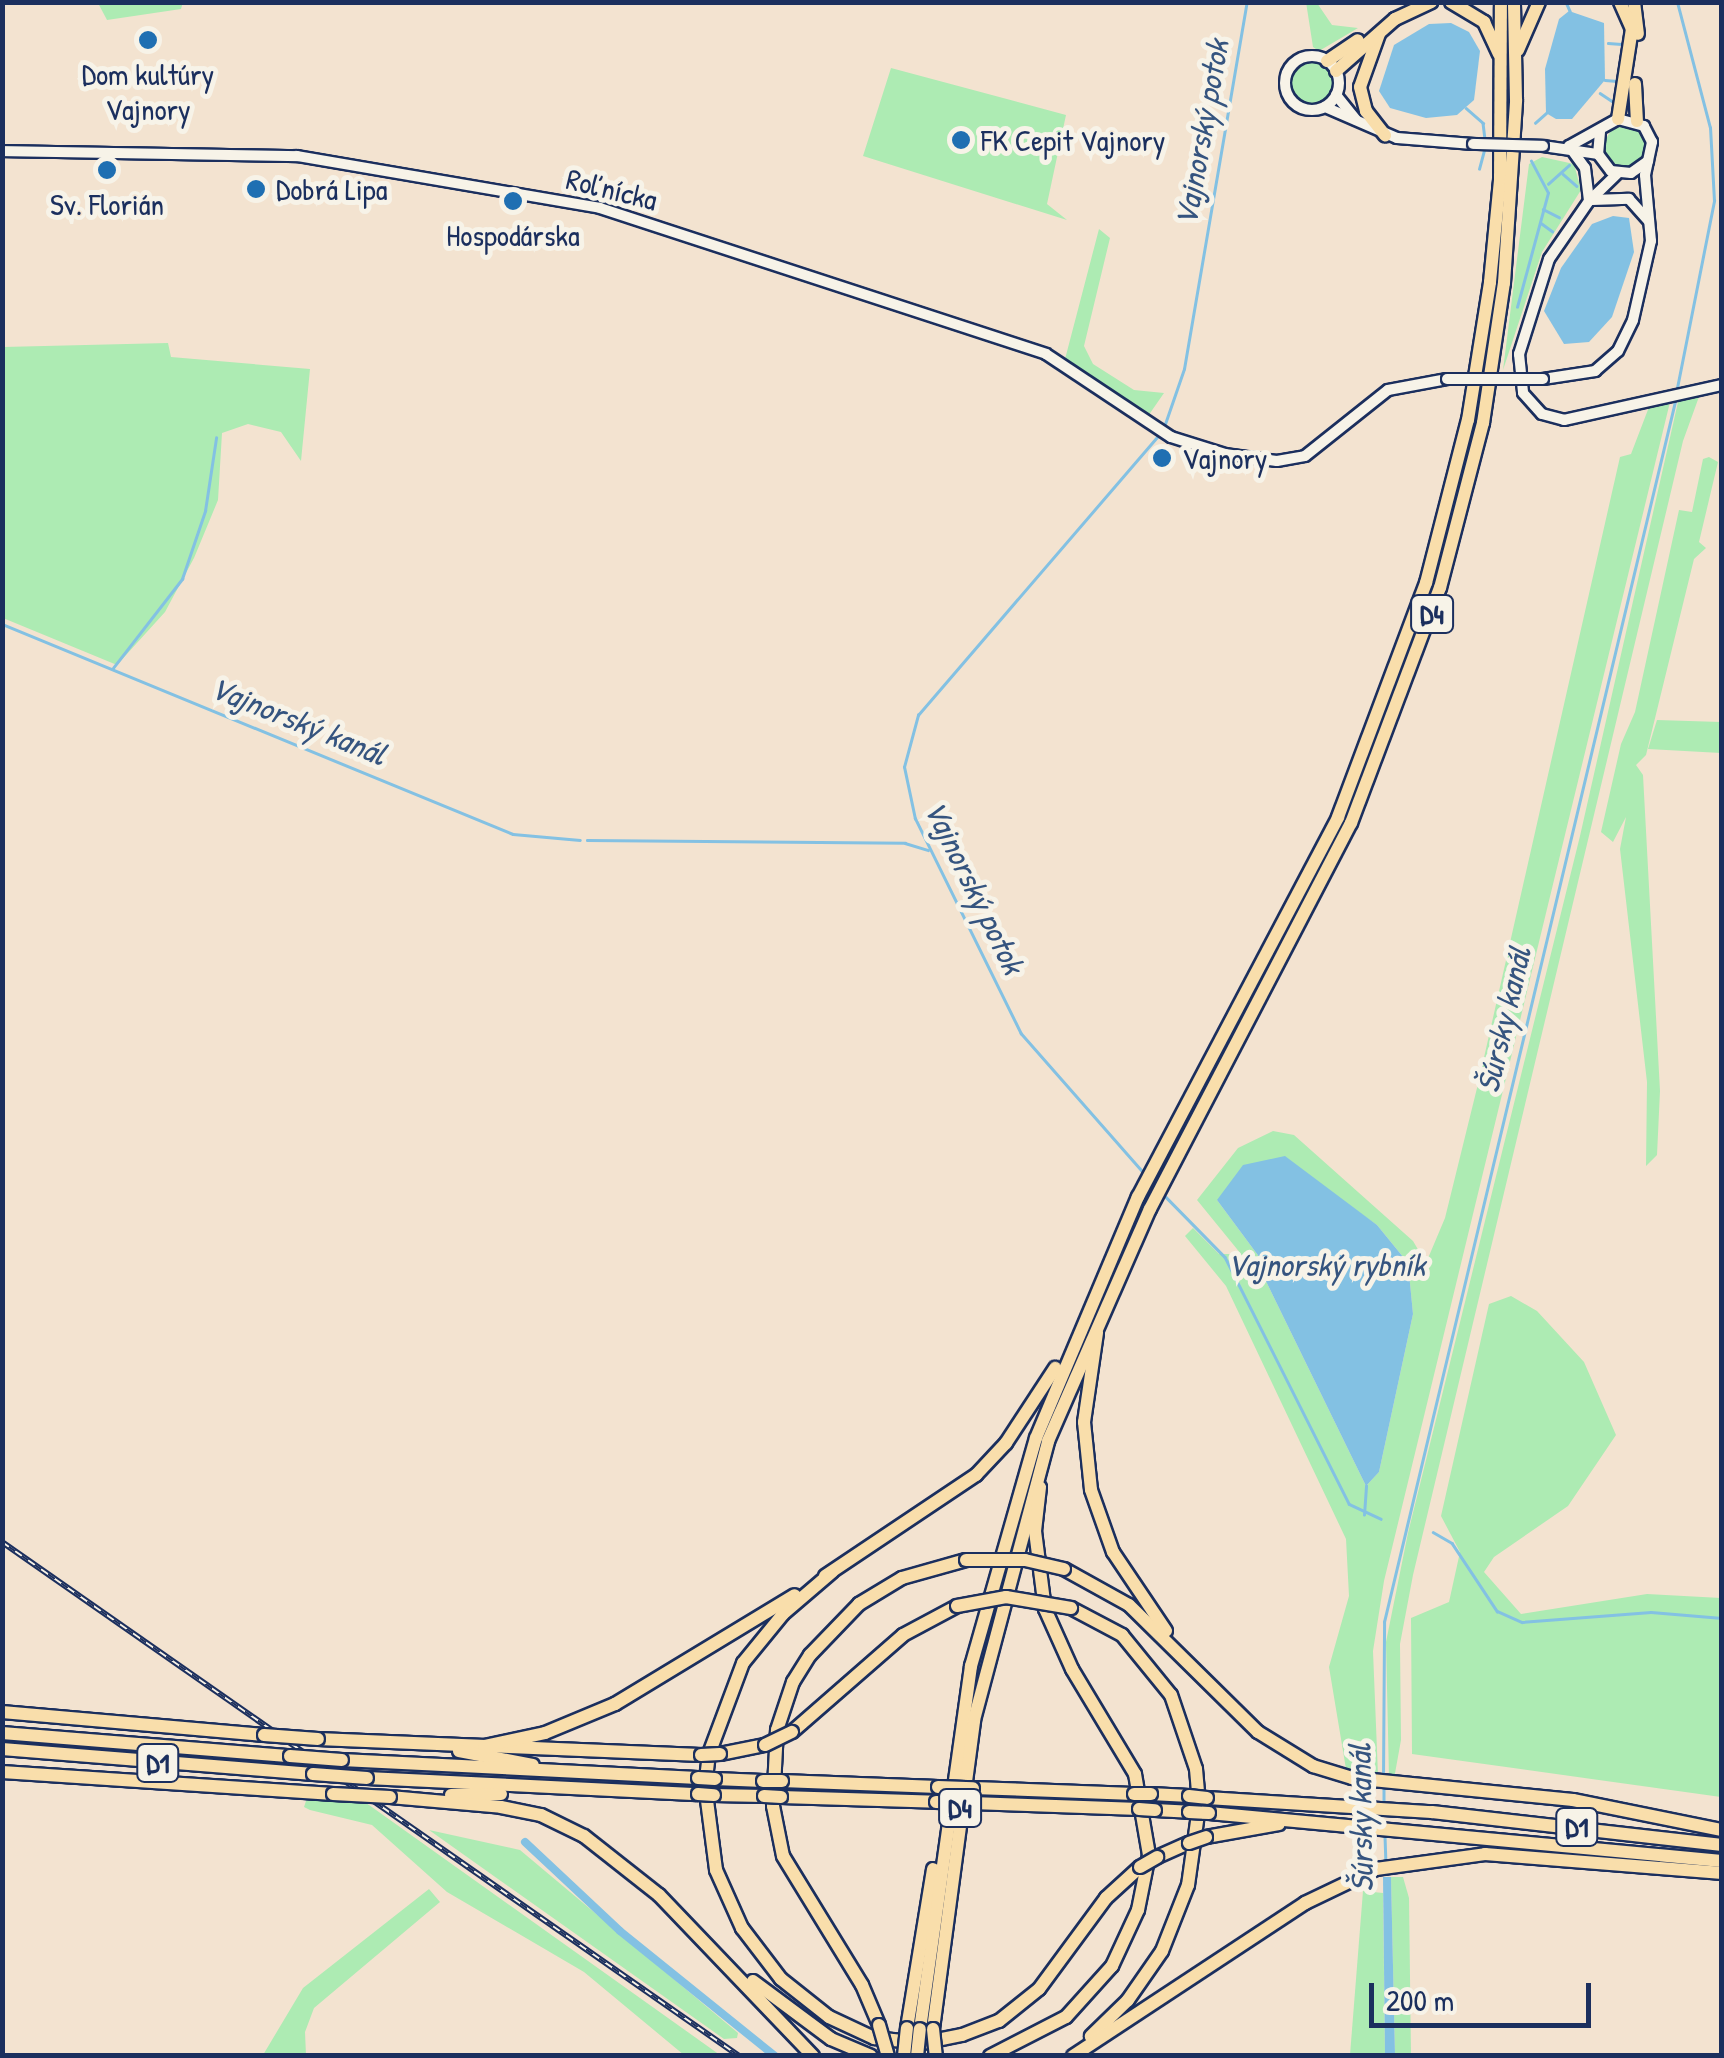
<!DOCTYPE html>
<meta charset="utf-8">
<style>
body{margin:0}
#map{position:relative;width:1724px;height:2058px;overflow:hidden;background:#f3e3d0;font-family:"Patrick Hand",sans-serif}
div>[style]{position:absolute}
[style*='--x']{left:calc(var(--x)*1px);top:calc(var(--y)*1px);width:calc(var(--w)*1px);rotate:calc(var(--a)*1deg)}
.green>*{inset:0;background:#adebb3}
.round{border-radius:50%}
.water>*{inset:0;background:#83c1e3}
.stream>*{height:2.5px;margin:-1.25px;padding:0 1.25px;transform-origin:1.25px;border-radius:1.25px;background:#83c1e3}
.canal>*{height:8px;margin:-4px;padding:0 4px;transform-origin:4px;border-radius:4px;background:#83c1e3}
.roads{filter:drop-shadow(2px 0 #1b2f5e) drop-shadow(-2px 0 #1b2f5e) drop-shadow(0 2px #1b2f5e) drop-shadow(0 -2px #1b2f5e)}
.secondary>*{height:10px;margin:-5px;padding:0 5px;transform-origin:5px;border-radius:5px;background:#f7f3e8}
.secondary>.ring{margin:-5px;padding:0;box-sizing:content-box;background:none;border:10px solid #f7f3e8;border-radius:50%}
.highway>*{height:12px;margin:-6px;padding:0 6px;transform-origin:6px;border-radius:6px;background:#f9deab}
.rail>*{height:6px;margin-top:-3px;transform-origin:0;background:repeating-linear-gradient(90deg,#f7f3e8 0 8px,#1b2f5e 0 16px);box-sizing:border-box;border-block:2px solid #1b2f5e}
.bridges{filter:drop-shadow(2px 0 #1b2f5e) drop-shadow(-2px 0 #1b2f5e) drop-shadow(0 2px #1b2f5e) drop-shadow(0 -2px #1b2f5e)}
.secondary-bridge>*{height:10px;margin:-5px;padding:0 5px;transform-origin:5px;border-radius:5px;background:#f7f3e8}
.highway-bridge>*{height:12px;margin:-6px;padding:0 6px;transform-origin:6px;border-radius:6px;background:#f9deab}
.dots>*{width:28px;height:28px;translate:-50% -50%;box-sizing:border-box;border:5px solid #f7f3e8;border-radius:50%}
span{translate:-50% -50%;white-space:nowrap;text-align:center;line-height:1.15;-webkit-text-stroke:10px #f7f3e8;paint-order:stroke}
.shield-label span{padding:2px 8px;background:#f7f3e8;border:2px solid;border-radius:8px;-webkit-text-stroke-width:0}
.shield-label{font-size:28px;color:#1b2f5e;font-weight:700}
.poi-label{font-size:30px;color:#1b2f5e}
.left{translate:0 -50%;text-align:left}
.street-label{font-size:30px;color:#1b2f5e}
.water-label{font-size:32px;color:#35547f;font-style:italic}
.frame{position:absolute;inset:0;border:5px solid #1b2f5e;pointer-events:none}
.scale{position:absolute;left:1369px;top:1983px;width:222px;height:45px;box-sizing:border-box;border:5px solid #1b2f5e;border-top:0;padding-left:12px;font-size:30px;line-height:35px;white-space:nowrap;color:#1b2f5e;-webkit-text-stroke:8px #f7f3e8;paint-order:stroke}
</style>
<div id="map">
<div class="green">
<div style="clip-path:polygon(183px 2px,181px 9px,107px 20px,98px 3px)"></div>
<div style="clip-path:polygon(1306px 2px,1317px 3px,1332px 25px,1358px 28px,1319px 51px,1313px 47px)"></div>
<div class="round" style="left:1291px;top:62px;width:42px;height:42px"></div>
<div style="clip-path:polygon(891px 68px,1066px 115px,1047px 204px,1067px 220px,863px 156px)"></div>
<div class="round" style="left:1605px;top:125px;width:42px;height:42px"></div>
<div style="clip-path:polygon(1542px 157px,1574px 164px,1581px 190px,1542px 252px,1503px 370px,1529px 164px)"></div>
<div style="clip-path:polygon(1099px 229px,1110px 238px,1084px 346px,1093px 364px,1134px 390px,1164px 393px,1146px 419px,1064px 363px)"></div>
<div style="clip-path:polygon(168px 343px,171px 357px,310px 369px,301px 461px,281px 432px,248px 424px,222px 433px,218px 500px,194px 558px,165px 612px,117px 665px,3px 618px,3px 347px)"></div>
<div style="clip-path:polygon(1700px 394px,1683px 441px,1413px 1575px,1400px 1644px,1401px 1740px,1394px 1779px,1389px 1778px,1386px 1642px,1408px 1533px,1580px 836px,1678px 402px)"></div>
<div style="clip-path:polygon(evenodd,1670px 402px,1384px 1581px,1373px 1651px,1378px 1775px,1360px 1772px,1359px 1763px,1357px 1771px,1346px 1769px,1329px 1667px,1349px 1596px,1346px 1539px,1226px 1286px,1185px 1236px,1193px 1228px,1219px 1254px,1241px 1254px,1197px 1200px,1238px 1148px,1273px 1131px,1294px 1135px,1413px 1241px,1426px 1263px,1445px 1218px,1478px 1084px,1620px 457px,1631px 454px,1649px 407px,1670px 402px,1334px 1195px,1377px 1225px,1408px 1263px,1413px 1314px,1379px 1472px,1366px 1486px,1261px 1271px,1260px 1258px,1217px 1200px,1334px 1195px)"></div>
<div style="clip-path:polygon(1709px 457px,1718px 462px,1699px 542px,1706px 548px,1694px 559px,1646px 755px,1636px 765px,1643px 775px,1660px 1091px,1657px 1155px,1646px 1166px,1647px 1082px,1620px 849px,1626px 817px,1613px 842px,1601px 832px,1621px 744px,1635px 712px,1679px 510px,1692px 512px,1703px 459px)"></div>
<div style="clip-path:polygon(1657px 720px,1721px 722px,1721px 753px,1648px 749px)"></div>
<div style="clip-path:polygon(1511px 1296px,1537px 1311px,1584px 1362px,1616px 1435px,1568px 1506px,1494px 1557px,1484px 1572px,1521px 1614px,1647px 1594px,1721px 1598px,1721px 1797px,1412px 1754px,1411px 1618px,1449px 1602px,1460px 1552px,1441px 1516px,1489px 1304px)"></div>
<div style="clip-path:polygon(307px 1798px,362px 1800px,720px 2055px,684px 2055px,584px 1972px,447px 1892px,372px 1825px,310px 1810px,304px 1807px)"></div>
<div style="clip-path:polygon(429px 1830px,520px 1850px,738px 2033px,737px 2038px,724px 2039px)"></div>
<div style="clip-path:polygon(1391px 1877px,1403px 1877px,1409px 1898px,1411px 2055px,1395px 2055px)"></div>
<div style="clip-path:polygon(429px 1889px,440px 1902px,314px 2008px,305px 2032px,306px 2055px,263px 2055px,303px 1988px)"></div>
<div style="clip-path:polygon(1363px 1891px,1383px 1893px,1385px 2055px,1350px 2055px)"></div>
</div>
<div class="water">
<div style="clip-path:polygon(1569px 11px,1604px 23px,1605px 80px,1572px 119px,1556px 119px,1546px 113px,1545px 69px,1559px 19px)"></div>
<div style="clip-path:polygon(1451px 23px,1469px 32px,1480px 51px,1474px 100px,1457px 115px,1426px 118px,1390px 108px,1379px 91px,1394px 45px,1429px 24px)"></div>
<div style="clip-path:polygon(1613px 216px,1629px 218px,1634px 252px,1612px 317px,1589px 342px,1564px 344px,1544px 311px,1561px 268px,1592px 224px)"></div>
<div style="clip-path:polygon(1285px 1156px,1377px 1225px,1408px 1263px,1413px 1314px,1379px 1472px,1366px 1486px,1261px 1271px,1260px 1258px,1217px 1200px,1243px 1165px)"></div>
<div style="clip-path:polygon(1383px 1877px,1391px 1877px,1395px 2055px,1385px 2055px)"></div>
</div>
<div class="stream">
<div style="--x:1566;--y:2;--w:10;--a:66"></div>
<div style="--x:1608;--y:43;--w:13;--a:4"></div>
<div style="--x:1605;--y:80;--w:12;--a:5"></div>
<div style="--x:1600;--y:93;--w:14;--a:34"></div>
<div style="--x:1466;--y:108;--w:23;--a:41"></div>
<div style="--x:1483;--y:123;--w:16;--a:83"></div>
<div style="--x:1535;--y:123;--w:15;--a:-42"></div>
<div style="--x:1479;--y:169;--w:23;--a:-75"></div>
<div style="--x:1563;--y:174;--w:18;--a:41"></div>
<div style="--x:1548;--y:184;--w:28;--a:-42"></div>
<div style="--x:1543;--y:209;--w:18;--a:27"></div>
<div style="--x:1541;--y:223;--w:14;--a:36"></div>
<div style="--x:1517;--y:307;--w:118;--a:-74.8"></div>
<div style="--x:1548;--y:193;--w:36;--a:-118"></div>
<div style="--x:1676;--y:393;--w:196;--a:-78.8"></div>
<div style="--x:1714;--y:201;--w:73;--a:-93.1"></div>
<div style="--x:1710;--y:128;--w:130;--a:-104.7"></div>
<div style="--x:1164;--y:427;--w:61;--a:-71"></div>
<div style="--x:1184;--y:369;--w:372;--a:-80.3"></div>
<div style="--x:2;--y:624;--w:552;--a:22.34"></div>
<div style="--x:513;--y:834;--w:67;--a:5.1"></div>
<div style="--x:113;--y:668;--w:113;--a:-52.2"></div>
<div style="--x:182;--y:579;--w:72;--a:-71.3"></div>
<div style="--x:205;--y:511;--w:74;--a:-81.4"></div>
<div style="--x:587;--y:840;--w:318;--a:0.5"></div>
<div style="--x:905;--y:843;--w:24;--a:17"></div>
<div style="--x:1145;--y:1175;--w:188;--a:-131.3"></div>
<div style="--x:1021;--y:1034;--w:240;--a:-116.2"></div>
<div style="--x:915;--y:819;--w:53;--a:-101.9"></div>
<div style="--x:904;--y:767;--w:54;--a:-74.9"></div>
<div style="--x:918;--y:715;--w:371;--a:-49.3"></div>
<div style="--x:1164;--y:1195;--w:87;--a:45.5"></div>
<div style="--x:1225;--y:1257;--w:276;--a:63.3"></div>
<div style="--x:1349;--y:1504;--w:35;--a:25"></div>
<div style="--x:1364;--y:1515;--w:29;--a:-86"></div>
<div style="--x:1433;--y:1532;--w:22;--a:30"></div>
<div style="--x:1452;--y:1543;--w:82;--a:56.5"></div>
<div style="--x:1497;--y:1611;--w:27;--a:24"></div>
<div style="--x:1522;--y:1622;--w:129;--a:-4.4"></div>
<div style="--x:1651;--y:1612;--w:71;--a:4.8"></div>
<div style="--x:1383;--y:1778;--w:156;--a:-89.6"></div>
<div style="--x:1384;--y:1622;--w:1255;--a:-76.59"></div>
<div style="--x:1384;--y:1786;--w:17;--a:90"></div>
<div style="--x:1385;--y:1836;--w:27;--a:88"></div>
</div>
<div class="canal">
<div style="--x:525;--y:1842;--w:130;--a:43.1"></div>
<div style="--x:620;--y:1931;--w:199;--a:38.9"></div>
</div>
<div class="roads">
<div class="secondary">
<div class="ring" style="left:1285px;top:56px;width:44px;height:44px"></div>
<div style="--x:1336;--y:95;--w:32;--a:51"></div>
<div style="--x:1325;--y:107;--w:78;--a:23.3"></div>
<div style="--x:1397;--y:138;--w:76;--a:4.5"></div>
<div style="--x:1600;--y:132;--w:22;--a:95"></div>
<div style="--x:1598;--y:154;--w:21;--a:53"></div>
<div style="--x:1611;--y:171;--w:20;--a:6"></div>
<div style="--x:1631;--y:173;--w:21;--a:-35"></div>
<div style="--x:1543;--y:146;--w:56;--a:8.3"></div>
<div style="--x:1569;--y:146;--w:27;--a:54"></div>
<div style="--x:1585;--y:168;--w:32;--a:83"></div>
<div style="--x:2;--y:151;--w:295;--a:1"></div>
<div style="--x:297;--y:156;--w:307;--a:9.7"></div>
<div style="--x:600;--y:208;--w:469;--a:18.1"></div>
<div style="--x:1046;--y:354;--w:150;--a:33.6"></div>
<div style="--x:1171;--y:437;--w:57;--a:17.5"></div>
<div style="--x:1225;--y:454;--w:52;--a:7.7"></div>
<div style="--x:1277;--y:461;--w:28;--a:-10"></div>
<div style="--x:1305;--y:456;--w:106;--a:-38.5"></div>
<div style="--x:1388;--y:390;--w:60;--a:-10.6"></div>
<div style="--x:1618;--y:173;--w:40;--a:136"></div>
<div style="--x:1589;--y:201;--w:70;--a:124.6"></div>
<div style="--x:1549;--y:259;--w:100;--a:107.5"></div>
<div style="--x:1519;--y:354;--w:39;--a:84"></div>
<div style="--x:1523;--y:393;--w:28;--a:48"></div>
<div style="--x:1542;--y:414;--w:23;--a:15"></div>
<div style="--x:1564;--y:420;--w:162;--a:-12.5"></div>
<div style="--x:1592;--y:200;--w:37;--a:-2"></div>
<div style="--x:1629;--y:199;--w:30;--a:48"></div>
<div style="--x:1543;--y:379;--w:53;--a:-8.7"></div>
<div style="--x:1595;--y:371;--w:30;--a:-41"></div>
<div style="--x:1618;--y:351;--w:34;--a:-64"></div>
<div style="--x:1633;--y:320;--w:81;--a:-77.2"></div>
<div style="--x:1651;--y:241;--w:66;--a:-95.2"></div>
<div style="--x:1645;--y:175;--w:34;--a:-78"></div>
<div style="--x:1652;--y:142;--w:18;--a:-117"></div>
<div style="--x:1644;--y:126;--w:27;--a:-165"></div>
<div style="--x:1618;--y:119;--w:56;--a:151.1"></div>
</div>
<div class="highway">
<div style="--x:1451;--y:2;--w:39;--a:31"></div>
<div style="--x:1484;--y:22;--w:35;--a:65"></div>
<div style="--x:1634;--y:2;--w:32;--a:83"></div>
<div style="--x:1379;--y:34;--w:56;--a:109.7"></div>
<div style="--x:1360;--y:87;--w:25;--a:76"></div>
<div style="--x:1366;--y:111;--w:31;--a:52"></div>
<div style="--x:1518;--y:50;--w:52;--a:-66.4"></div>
<div style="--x:1327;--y:61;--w:37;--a:-34"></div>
<div style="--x:1336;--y:71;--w:79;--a:-41.4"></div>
<div style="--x:1395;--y:19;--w:40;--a:-25"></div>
<div style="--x:1635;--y:84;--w:37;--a:87"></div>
<div style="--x:1618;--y:119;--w:91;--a:-81.2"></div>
<div style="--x:1632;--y:29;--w:30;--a:-114"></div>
<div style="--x:1097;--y:1333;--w:90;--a:98.3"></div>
<div style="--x:1084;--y:1422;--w:68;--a:84.1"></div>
<div style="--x:1091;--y:1490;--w:66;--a:70.5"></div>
<div style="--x:1113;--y:1552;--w:95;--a:56.1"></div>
<div style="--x:1064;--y:1569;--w:74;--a:29"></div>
<div style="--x:1129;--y:1605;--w:181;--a:44.6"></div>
<div style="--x:1258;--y:1732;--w:65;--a:31.7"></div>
<div style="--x:1313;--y:1766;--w:41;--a:17.1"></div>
<div style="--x:1352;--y:1778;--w:222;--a:5.7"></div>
<div style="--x:1573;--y:1800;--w:152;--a:11.4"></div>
<div style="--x:832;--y:1572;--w:65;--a:139.4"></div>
<div style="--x:783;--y:1614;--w:63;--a:129.2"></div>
<div style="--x:743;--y:1663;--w:97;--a:110.5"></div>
<div style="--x:709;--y:1754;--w:31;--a:97"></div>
<div style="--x:705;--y:1785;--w:86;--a:82.6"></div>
<div style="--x:716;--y:1870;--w:64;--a:65.9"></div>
<div style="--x:742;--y:1928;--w:64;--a:52.6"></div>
<div style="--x:781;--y:1979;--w:61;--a:38.4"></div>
<div style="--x:829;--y:2017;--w:50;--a:25"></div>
<div style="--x:874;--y:2038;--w:48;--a:5.9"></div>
<div style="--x:922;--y:2043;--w:41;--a:-11.3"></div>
<div style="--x:962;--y:2035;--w:40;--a:-21"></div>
<div style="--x:999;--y:2021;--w:51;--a:-38.7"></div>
<div style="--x:1039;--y:1989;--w:113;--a:-53.6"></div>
<div style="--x:1106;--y:1898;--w:46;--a:-42.4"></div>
<div style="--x:825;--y:1576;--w:182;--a:-33.8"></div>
<div style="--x:976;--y:1475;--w:44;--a:-46.8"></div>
<div style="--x:1006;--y:1443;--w:90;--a:-56.8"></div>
<div style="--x:1071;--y:1608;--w:58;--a:27.9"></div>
<div style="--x:1122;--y:1635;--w:77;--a:50.8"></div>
<div style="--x:1171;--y:1695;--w:78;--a:71.3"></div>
<div style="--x:1196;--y:1769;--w:38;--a:85"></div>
<div style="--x:1199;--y:1807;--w:79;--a:98"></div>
<div style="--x:1188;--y:1885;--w:71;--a:111.5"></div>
<div style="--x:1162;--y:1951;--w:60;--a:124.8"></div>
<div style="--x:1128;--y:2000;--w:52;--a:135.8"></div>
<div style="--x:2;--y:1712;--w:263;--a:5"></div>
<div style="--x:792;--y:1732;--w:147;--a:-41.1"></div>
<div style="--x:903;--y:1635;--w:61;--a:-28.2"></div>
<div style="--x:2;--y:1733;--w:289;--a:4.6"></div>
<div style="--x:318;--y:1739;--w:383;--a:2.4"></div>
<div style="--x:484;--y:1746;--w:62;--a:-12"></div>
<div style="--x:545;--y:1733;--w:76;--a:-22.5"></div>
<div style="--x:615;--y:1704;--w:210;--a:-31.2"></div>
<div style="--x:2;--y:1749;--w:312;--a:4.6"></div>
<div style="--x:459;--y:1751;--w:75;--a:10.7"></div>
<div style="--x:720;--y:1754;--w:46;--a:-11.3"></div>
<div style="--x:342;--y:1760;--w:356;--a:2.9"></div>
<div style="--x:2;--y:1772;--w:332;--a:3.8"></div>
<div style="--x:367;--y:1778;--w:331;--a:2.8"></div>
<div style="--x:715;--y:1779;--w:48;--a:2.4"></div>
<div style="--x:782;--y:1781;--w:156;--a:2.2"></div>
<div style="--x:973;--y:1788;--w:161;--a:2.1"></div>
<div style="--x:1151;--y:1794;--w:38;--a:3"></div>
<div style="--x:451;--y:1795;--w:50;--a:-1.1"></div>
<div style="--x:714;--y:1795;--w:50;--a:1.1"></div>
<div style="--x:390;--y:1797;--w:111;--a:5.1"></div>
<div style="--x:501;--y:1807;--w:41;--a:11.3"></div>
<div style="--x:541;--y:1815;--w:48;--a:26"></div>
<div style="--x:584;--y:1836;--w:95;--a:38.2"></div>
<div style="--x:659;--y:1895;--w:223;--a:46.3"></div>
<div style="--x:781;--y:1797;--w:155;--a:1.8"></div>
<div style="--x:1207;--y:1798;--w:225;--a:3.6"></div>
<div style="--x:1432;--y:1812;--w:292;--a:6.5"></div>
<div style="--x:972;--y:1803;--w:167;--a:2.1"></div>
<div style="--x:1155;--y:1810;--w:34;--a:3"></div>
<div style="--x:1209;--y:1813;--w:515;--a:5.35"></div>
<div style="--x:1206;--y:1837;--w:74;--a:-10.1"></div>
<div style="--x:1157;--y:1857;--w:35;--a:-24"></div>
<div style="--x:753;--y:1981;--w:97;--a:36.6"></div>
<div style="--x:831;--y:2039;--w:43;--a:23"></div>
<div style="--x:879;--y:2025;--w:43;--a:-113"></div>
<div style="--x:862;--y:1985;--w:151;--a:-121.5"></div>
<div style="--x:783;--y:1856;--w:51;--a:-101.3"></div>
<div style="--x:773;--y:1806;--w:76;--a:-87"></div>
<div style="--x:777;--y:1730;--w:51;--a:-71.6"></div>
<div style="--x:793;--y:1682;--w:32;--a:-58"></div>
<div style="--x:810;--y:1655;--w:71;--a:-46.1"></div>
<div style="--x:859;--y:1604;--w:50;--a:-31.2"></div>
<div style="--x:902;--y:1578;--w:66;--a:-15.7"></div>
<div style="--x:907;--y:2028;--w:161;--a:-80.7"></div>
<div style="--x:920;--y:2029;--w:367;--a:-82"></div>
<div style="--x:971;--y:1666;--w:237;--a:-74.1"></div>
<div style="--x:1036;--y:1438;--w:262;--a:-67.1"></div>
<div style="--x:1138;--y:1197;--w:429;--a:-62.2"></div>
<div style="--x:1338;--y:817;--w:250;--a:-69.4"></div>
<div style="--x:1426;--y:583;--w:168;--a:-75.6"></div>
<div style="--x:1468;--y:420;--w:140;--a:-80.9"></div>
<div style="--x:1490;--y:282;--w:102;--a:-84.4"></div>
<div style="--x:1500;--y:180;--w:178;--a:-89.7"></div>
<div style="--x:933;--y:2029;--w:312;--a:-82.4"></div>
<div style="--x:974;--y:1720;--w:289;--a:-75.1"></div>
<div style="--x:1048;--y:1441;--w:253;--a:-66.3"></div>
<div style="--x:1150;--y:1209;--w:435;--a:-62.5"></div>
<div style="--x:1351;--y:823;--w:251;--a:-69.3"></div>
<div style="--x:1440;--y:588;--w:171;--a:-75.4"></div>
<div style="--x:1483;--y:423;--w:142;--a:-81.5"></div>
<div style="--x:1504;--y:283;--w:183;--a:-86.2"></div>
<div style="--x:1516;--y:100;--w:98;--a:-91.2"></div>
<div style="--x:990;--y:2056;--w:85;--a:-27.2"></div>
<div style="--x:1066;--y:2017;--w:69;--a:-48"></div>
<div style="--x:1112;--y:1966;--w:62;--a:-65.1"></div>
<div style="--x:1138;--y:1910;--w:56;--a:-78.7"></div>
<div style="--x:1149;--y:1855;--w:82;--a:-99.8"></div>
<div style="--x:1135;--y:1774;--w:122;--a:-121"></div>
<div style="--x:1072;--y:1669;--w:66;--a:-114.2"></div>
<div style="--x:1045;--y:1609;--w:79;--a:-97.3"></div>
<div style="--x:1035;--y:1531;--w:44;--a:-83.5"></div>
<div style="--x:1073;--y:2056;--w:278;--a:-33.4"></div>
<div style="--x:1305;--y:1903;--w:79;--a:-25.6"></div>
<div style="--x:1376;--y:1869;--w:110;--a:-7.8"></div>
<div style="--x:1485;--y:1854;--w:238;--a:4.6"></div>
</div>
</div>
<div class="rail">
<div style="--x:2;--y:1542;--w:899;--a:34.89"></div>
</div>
<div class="bridges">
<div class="secondary-bridge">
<div style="--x:1473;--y:144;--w:70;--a:1.6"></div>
<div style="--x:1447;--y:379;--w:96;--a:0"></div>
</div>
<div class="highway-bridge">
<div style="--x:966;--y:1560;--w:59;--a:0"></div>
<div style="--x:1025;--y:1560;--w:40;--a:13"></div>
<div style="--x:957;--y:1606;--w:50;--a:-10.4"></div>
<div style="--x:1006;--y:1597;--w:66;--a:9.6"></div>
<div style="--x:264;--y:1735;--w:54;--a:4.2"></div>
<div style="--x:765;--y:1745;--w:30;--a:-26"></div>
<div style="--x:701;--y:1755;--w:19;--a:-3"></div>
<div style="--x:290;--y:1756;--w:52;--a:4.4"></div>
<div style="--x:313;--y:1774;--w:54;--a:4.2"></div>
<div style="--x:698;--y:1778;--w:17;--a:3"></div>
<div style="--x:763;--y:1781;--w:19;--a:0"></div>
<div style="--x:938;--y:1787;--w:35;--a:2"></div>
<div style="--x:333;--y:1794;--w:57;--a:3"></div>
<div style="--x:698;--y:1794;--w:16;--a:4"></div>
<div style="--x:1134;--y:1794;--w:17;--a:0"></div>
<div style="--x:764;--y:1796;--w:17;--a:3"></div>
<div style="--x:1189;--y:1796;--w:18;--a:6"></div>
<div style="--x:936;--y:1802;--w:36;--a:2"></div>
<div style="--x:1139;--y:1809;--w:16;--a:4"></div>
<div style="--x:1189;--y:1812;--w:20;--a:3"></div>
<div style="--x:1189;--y:1843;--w:18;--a:-19"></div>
<div style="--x:1140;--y:1867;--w:20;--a:-30"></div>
<div style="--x:879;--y:2025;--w:32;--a:74"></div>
<div style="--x:933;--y:2029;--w:27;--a:84"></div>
<div style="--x:904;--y:2056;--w:28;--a:-84"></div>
<div style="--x:917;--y:2056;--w:27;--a:-84"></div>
</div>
</div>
<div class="dots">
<div style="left:148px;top:40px;background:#1f6fb2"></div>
<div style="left:961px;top:140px;background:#1f6fb2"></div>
<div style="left:107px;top:170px;background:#1f6fb2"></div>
<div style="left:256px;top:189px;background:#1f6fb2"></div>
<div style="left:513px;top:201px;background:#1f6fb2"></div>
<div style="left:1162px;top:458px;background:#1f6fb2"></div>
</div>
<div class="shield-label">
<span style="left:1432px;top:614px">D4</span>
<span style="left:158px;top:1763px">D1</span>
<span style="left:960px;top:1808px">D4</span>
<span style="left:1577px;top:1827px">D1</span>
</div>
<div class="poi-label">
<span style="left:148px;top:91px">Dom kultúry<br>Vajnory</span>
<span class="left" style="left:981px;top:140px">FK Cepit Vajnory</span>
<span class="left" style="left:276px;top:189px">Dobrá Lipa</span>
<span style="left:107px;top:204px">Sv. Florián</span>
<span style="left:513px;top:235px">Hospodárska</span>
<span class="left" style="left:1182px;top:458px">Vajnory</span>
</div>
<div class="street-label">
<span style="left:612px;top:189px;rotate:14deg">Roľnícka</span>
</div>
<div class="water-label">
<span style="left:1202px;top:133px;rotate:-80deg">Vajnorský potok</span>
<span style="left:298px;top:721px;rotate:22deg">Vajnorský kanál</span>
<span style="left:974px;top:887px;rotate:64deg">Vajnorský potok</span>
<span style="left:1504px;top:1020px;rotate:-77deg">Šúrsky kanál</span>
<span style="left:1326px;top:1265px">Vajnorský rybník</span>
<span style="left:1361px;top:1818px;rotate:-91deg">Šúrsky kanál</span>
</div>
<div class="frame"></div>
<div class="scale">200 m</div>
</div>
